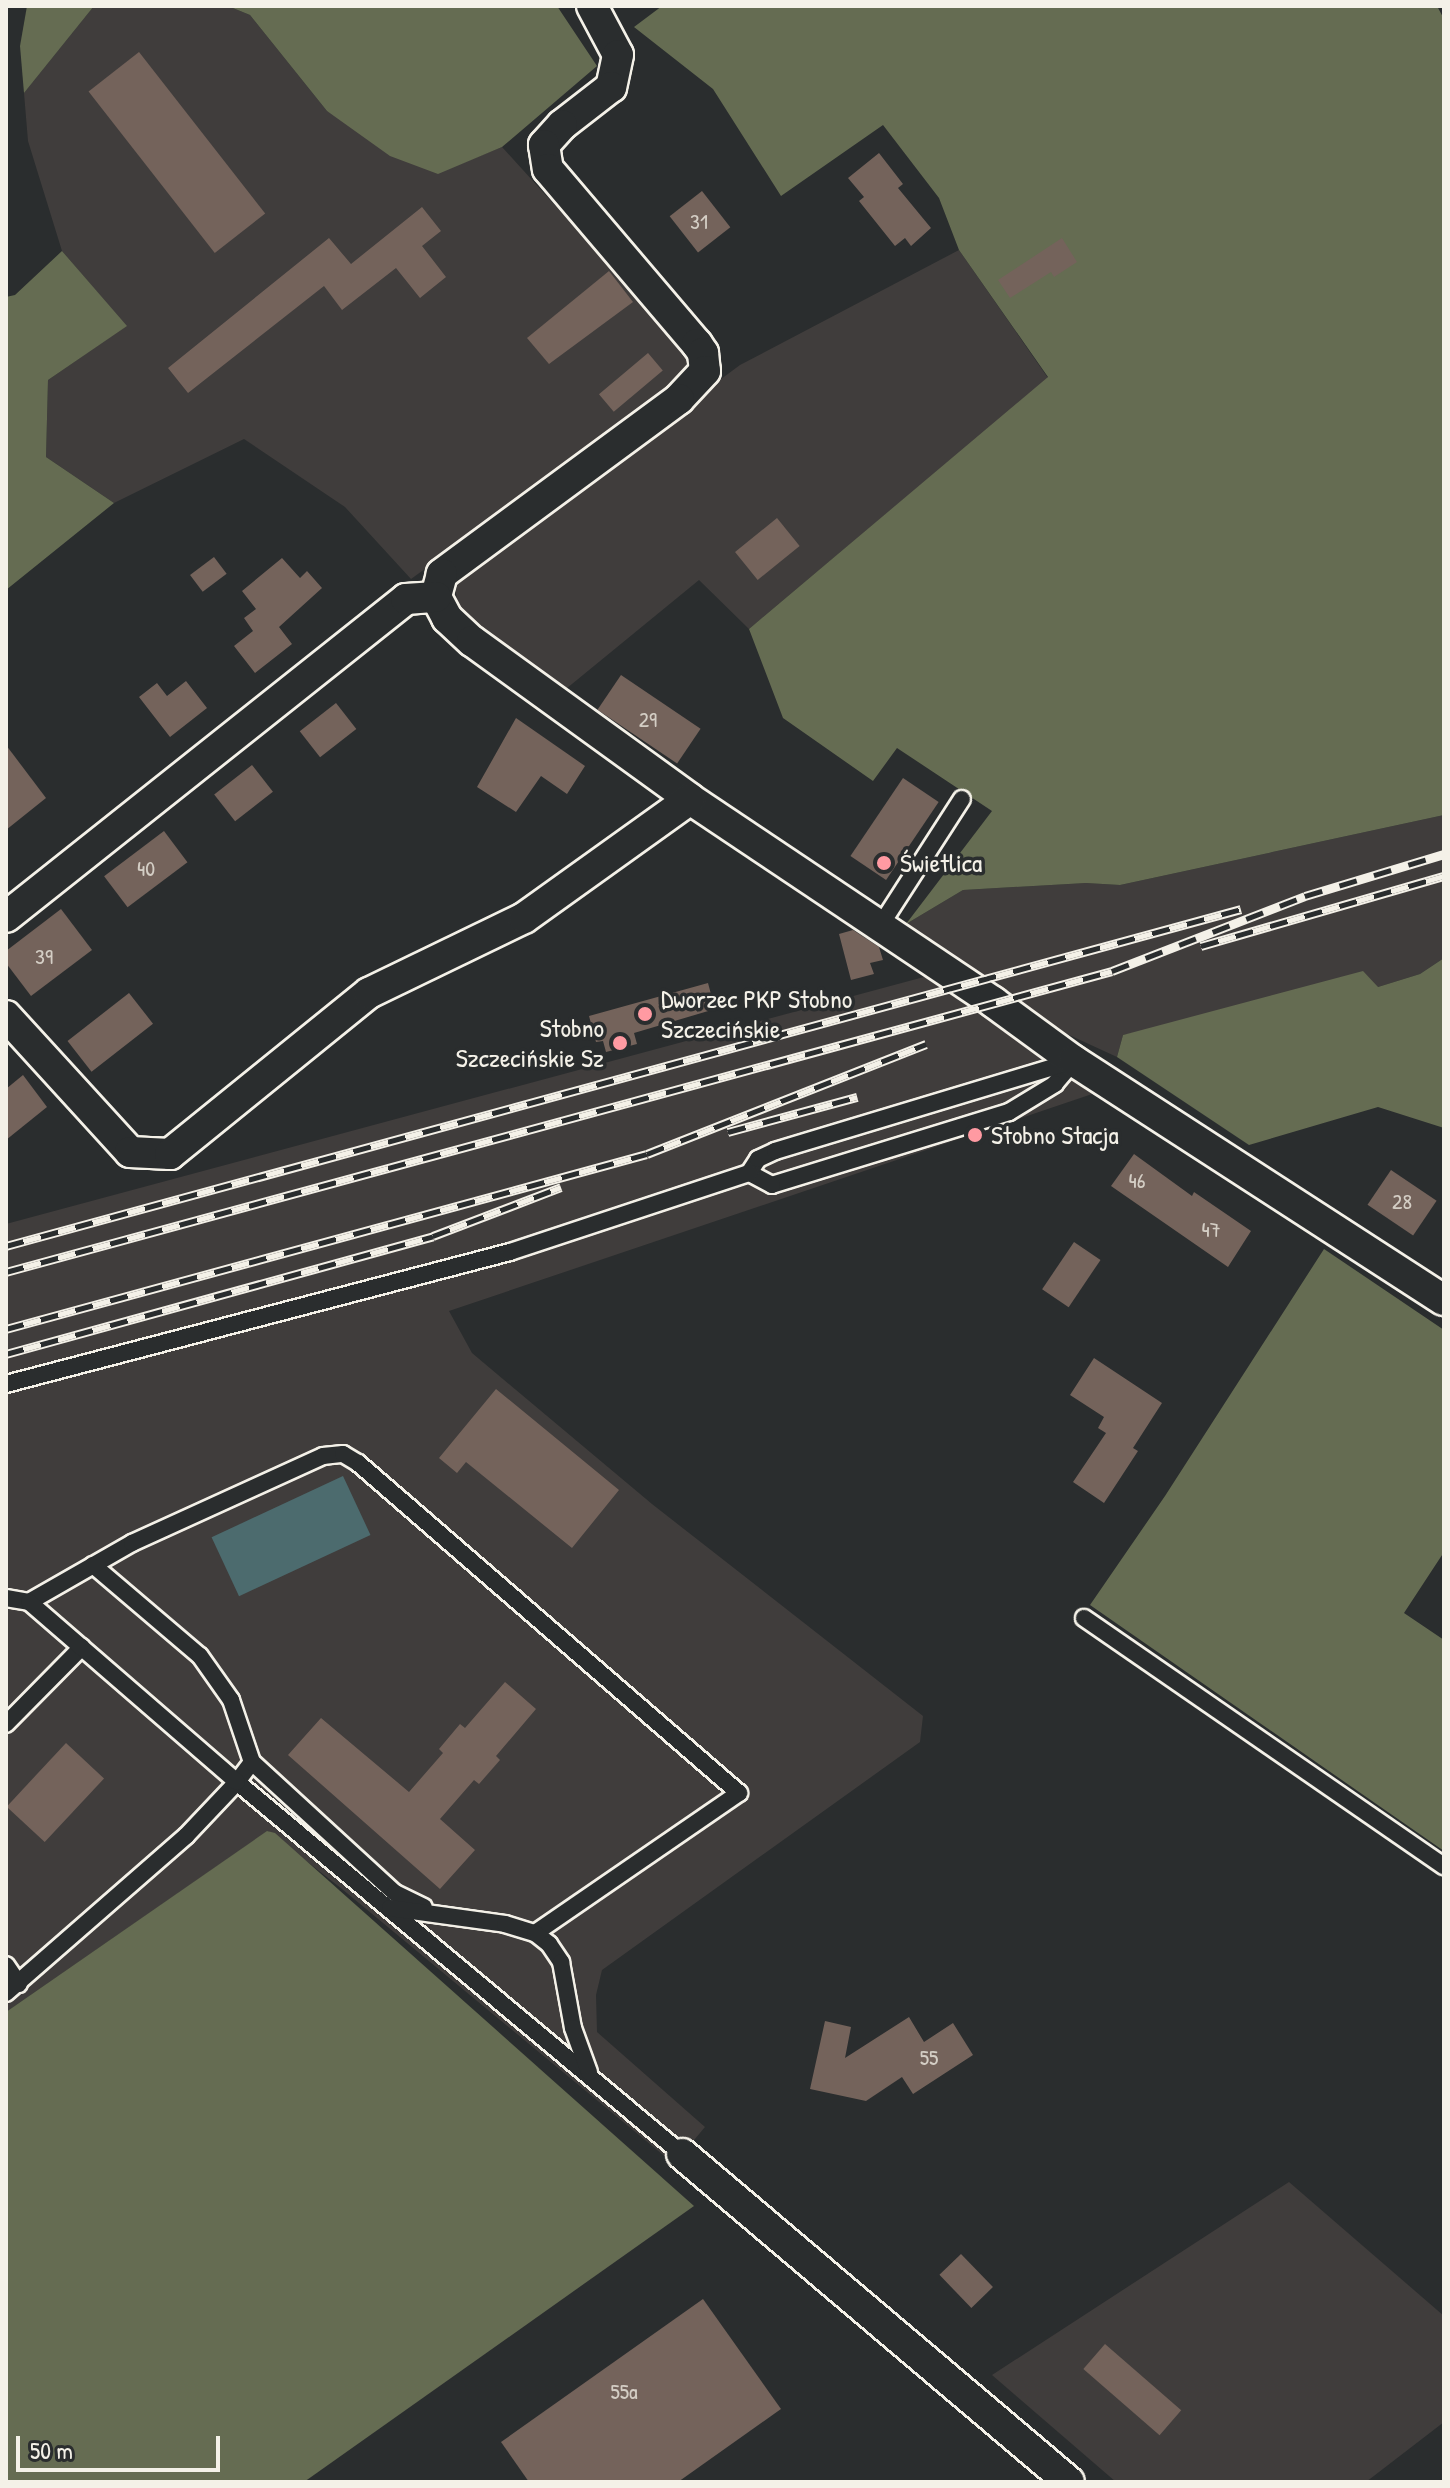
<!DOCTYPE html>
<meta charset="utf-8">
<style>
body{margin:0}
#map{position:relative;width:1450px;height:2488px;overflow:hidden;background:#2a2d2e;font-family:"Patrick Hand",sans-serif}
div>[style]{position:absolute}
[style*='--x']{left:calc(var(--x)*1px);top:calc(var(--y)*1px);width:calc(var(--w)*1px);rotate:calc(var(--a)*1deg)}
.built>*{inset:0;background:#403d3c}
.green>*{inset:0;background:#656c52}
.water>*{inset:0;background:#4c6b6e;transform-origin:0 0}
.building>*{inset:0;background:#74635b;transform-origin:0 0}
.roads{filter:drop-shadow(2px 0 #f4f1e8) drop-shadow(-2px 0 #f4f1e8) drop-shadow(0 2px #f4f1e8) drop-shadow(0 -2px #f4f1e8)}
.service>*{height:16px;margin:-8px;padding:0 8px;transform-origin:8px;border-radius:8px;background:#2a2d2e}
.minor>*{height:30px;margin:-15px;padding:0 15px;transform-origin:15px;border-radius:15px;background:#2a2d2e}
.rail>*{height:9px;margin-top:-4.5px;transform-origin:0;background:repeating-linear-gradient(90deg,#2a2d2e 0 18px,#f4f1e8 0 36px);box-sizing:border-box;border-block:2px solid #f4f1e8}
.dots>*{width:22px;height:22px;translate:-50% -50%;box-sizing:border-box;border:4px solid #2a2d2e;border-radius:50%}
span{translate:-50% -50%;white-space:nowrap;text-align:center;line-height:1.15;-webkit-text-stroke:7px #2a2d2e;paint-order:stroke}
.number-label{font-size:22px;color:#d4cec5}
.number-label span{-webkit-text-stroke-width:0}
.poi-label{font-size:26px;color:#f4f1e8}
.left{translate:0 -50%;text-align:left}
.right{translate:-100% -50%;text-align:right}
.frame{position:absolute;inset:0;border:8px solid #f4f1e8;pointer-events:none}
.scale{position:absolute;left:16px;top:2436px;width:204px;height:36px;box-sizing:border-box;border:4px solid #f4f1e8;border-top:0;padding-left:10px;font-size:24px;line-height:28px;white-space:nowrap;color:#f4f1e8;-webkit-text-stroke:6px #2a2d2e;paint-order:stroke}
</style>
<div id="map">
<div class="built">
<div style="clip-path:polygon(94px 6px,228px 6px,250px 15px,327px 111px,438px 173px,502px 147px,690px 354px,685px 381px,411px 579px,345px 507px,244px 439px,114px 503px,46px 457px,48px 380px,126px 326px,62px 251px,28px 141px,24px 93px)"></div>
<div style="clip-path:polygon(959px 250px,1048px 378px,749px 629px,699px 580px,561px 693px,459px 609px,453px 578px,740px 365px)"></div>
<div style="clip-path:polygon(1444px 815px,1444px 958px,1420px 974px,1378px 987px,1123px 1035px,1117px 1057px,1054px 1028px,906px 924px,963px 890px,1086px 883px,1120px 885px)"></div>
<div style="clip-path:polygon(935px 974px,1104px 1090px,449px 1311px,472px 1353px,652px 1504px,923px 1716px,920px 1742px,602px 1970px,596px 1995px,597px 2032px,705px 2127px,674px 2164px,342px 1889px,268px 1831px,6px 2012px,6px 1224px)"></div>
<div style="clip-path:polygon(1289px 2182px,1444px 2316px,1444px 2422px,1366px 2482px,1116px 2482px,992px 2375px)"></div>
</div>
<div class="green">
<div style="clip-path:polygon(27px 6px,94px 6px,24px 93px,20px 46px)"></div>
<div style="clip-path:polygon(228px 6px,557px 6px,597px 66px,502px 147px,438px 174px,390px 156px,327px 111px,250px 15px)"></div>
<div style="clip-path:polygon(662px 6px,1437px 6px,1444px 19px,1444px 815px,1120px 885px,1086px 883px,963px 890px,906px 924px,992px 811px,897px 748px,873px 781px,783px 718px,749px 629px,1048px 377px,959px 250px,939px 198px,883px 125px,781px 196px,713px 89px,634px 27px)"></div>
<div style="clip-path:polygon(62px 251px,127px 326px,48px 380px,46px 457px,114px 503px,6px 590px,6px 297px,15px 295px)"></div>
<div style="clip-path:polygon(1444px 958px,1444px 1128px,1378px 1107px,1249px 1145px,1117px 1057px,1123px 1035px,1363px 971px,1378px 987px,1420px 974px)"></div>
<div style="clip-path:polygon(1324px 1249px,1444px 1330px,1444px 1552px,1404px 1613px,1444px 1640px,1444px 1851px,1090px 1605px,1165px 1496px)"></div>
<div style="clip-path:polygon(267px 1831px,275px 1833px,694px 2206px,304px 2482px,6px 2482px,6px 2012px)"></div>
</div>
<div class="water">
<div style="left:343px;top:1476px;width:65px;height:145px;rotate:65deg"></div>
</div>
<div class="building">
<div style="left:139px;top:52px;width:205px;height:64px;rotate:52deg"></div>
<div style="clip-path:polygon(879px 153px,903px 184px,898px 188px,931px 228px,911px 246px,905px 238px,895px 246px,859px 201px,864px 197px,848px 178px)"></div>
<div style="left:702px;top:191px;width:46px;height:41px;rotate:52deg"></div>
<div style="clip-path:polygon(422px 207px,441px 231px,422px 246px,446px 277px,420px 298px,396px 268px,342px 310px,324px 286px,188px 393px,168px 368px,329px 238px,351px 264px)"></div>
<div style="clip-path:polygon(1062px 238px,1077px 262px,1054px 277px,1051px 272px,1010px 298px,998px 280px)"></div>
<div style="clip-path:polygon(609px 271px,633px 302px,549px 364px,527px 338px)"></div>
<div style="left:648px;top:353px;width:23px;height:64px;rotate:50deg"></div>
<div style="left:777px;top:518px;width:36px;height:54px;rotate:51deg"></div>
<div style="left:214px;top:557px;width:21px;height:30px;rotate:53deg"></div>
<div style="clip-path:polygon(282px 558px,300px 578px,307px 571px,322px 588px,279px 627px,292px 644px,255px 673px,234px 646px,253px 631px,244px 618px,256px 609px,242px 591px)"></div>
<div style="left:621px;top:675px;width:96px;height:42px;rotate:34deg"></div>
<div style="clip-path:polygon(186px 681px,207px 708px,170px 737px,139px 697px,157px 683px,167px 696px)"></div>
<div style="left:336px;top:703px;width:33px;height:46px;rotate:52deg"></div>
<div style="clip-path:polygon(516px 718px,585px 766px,567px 794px,541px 776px,516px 812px,477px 787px)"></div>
<div style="clip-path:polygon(6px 745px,46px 798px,6px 830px)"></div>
<div style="left:252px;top:765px;width:34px;height:48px;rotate:52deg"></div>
<div style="left:903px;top:778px;width:43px;height:94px;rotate:34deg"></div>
<div style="left:164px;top:831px;width:39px;height:75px;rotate:53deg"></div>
<div style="clip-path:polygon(61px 909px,92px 950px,31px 996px,6px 963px,6px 951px)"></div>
<div style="clip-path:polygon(853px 930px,879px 947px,883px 960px,870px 963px,874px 974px,851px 980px,839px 934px)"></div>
<div style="clip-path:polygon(708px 983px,715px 1009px,634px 1033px,637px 1044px,606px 1052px,603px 1041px,596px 1042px,589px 1016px)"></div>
<div style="left:129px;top:993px;width:39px;height:78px;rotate:52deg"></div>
<div style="clip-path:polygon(23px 1075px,47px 1107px,6px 1140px,6px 1089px)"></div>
<div style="clip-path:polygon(1134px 1154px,1192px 1196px,1194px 1192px,1251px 1231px,1228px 1267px,1111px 1186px)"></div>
<div style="left:1391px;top:1170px;width:55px;height:42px;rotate:34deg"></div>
<div style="left:1074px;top:1242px;width:32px;height:57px;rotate:34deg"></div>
<div style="clip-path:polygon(1094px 1358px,1162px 1403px,1133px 1448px,1138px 1451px,1104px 1503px,1073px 1482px,1106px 1433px,1098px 1428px,1104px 1417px,1070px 1395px)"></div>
<div style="clip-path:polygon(496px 1389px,619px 1490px,572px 1548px,466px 1462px,457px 1473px,439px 1458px)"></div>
<div style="clip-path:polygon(505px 1682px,536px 1709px,496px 1756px,500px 1760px,479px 1784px,474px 1780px,440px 1819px,475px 1850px,440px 1889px,288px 1755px,321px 1718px,409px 1792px,443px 1753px,439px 1749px,460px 1724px,465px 1728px)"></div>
<div style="left:66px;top:1743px;width:52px;height:87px;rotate:43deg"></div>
<div style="clip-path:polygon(909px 2017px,924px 2042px,953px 2023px,973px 2055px,913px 2094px,902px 2077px,866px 2101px,810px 2089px,825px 2021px,851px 2027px,845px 2058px)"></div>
<div style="left:961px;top:2254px;width:46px;height:30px;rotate:46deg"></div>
<div style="clip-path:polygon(703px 2299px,781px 2409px,678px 2482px,529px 2482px,501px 2442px)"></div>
<div style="left:1105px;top:2344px;width:101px;height:33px;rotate:41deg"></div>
</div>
<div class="roads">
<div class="service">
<div style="--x:880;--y:926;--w:151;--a:-57.2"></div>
<div style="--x:1074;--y:1061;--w:30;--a:130"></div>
<div style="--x:1055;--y:1084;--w:54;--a:148.7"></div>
<div style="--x:1009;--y:1112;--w:248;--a:162.9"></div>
<div style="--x:772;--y:1185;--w:26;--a:-152"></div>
<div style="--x:749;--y:1173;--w:17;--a:-57"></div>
<div style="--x:758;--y:1159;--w:19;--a:-25"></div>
<div style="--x:775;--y:1151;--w:312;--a:-16.8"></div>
<div style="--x:6;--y:1384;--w:521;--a:-14.68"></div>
<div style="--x:510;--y:1252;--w:252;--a:-18.3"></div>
<div style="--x:93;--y:1565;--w:140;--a:40.4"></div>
<div style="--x:200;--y:1656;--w:54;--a:54.8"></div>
<div style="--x:231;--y:1700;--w:65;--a:71.3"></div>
<div style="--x:252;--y:1762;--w:25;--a:127"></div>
<div style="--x:237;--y:1782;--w:580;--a:39.89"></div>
<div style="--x:6;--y:1598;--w:23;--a:10"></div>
<div style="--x:29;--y:1602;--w:119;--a:-29.8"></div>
<div style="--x:132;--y:1543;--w:210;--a:-24.5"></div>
<div style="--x:323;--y:1456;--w:20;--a:-6"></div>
<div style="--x:343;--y:1454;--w:17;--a:31"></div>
<div style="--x:358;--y:1463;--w:504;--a:40.9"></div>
<div style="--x:739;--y:1793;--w:247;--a:145.5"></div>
<div style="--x:1084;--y:1618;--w:437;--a:34.6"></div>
<div style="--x:6;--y:1724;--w:108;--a:-45.4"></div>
<div style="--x:252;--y:1762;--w:194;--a:42.5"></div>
<div style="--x:395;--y:1893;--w:32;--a:26"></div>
<div style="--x:390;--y:1908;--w:116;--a:7.9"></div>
<div style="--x:505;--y:1924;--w:31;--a:17"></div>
<div style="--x:535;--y:1933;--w:18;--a:38"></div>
<div style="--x:549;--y:1944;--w:22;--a:56"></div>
<div style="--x:561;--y:1962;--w:67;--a:79.7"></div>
<div style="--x:573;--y:2028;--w:47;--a:70"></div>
<div style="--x:6;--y:1965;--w:23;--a:56"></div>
<div style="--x:6;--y:1993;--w:239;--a:-41.1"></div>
<div style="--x:186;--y:1836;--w:74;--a:-46.6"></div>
<div style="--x:237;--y:1782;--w:275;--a:-139.1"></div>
</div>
<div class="minor">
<div style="--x:592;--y:6;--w:55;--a:62"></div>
<div style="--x:618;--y:55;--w:33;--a:102"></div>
<div style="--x:611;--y:87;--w:62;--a:142.2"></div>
<div style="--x:562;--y:125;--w:27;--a:132"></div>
<div style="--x:544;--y:145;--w:24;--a:81"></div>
<div style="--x:548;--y:169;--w:230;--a:49.6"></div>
<div style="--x:697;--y:344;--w:11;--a:56"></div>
<div style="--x:703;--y:353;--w:18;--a:84"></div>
<div style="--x:705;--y:371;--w:38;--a:133"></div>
<div style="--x:679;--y:399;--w:295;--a:143.6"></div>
<div style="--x:442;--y:574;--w:24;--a:105"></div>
<div style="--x:436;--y:597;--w:24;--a:62"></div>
<div style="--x:447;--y:618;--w:34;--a:43"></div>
<div style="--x:472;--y:641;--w:269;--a:35.9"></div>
<div style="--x:690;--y:799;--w:365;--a:33.8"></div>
<div style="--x:993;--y:1002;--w:100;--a:36.1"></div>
<div style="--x:1074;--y:1061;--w:440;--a:32.9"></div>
<div style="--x:6;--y:917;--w:511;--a:-38.48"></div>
<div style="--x:406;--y:599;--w:30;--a:-4"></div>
<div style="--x:6;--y:1016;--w:184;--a:47.6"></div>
<div style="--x:130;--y:1152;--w:40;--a:2.9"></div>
<div style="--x:170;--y:1154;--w:256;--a:-39"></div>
<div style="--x:369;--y:993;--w:172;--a:-25.8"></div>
<div style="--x:524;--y:918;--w:204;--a:-35.6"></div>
<div style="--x:682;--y:2154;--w:507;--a:40.28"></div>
</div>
</div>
<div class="rail">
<div style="--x:1201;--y:946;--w:253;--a:-16.1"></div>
<div style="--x:728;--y:1132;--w:134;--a:-15.2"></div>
<div style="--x:6;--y:1246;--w:1280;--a:-15.26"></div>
<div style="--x:6;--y:1272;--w:1146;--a:-15.22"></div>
<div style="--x:1112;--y:971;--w:207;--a:-21.2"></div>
<div style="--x:1305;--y:896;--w:145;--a:-16.8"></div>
<div style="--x:6;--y:1329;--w:664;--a:-15.27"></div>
<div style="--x:647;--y:1154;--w:300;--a:-21.5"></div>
<div style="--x:6;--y:1354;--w:443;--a:-15.4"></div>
<div style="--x:433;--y:1236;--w:137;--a:-20.9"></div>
</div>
<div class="dots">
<div style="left:884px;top:863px;background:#ff9aa2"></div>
<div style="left:645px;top:1014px;background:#ff9aa2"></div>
<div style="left:620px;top:1043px;background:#ff9aa2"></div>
<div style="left:975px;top:1135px;background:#ff9aa2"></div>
</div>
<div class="number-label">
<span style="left:699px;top:222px">31</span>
<span style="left:648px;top:720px">29</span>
<span style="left:146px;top:869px">40</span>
<span style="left:44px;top:957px">39</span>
<span style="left:1137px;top:1181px">46</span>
<span style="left:1402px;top:1202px">28</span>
<span style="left:1211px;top:1230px">47</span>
<span style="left:929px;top:2058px">55</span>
<span style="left:624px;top:2392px">55a</span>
</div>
<div class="poi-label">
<span class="left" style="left:900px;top:863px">Świetlica</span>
<span class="left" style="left:661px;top:1014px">Dworzec PKP Stobno<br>Szczecińskie</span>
<span class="right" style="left:604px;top:1043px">Stobno<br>Szczecińskie Sz</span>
<span class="left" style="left:991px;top:1135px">Stobno Stacja</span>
</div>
<div class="frame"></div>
<div class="scale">50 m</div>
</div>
